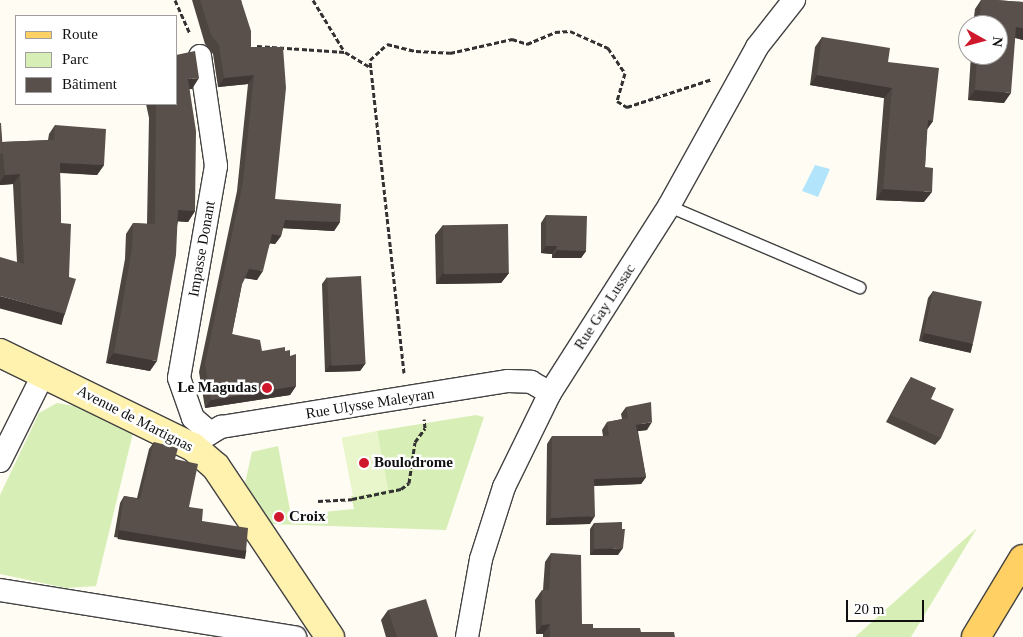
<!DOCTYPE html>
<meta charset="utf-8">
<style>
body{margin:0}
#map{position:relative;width:1023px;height:637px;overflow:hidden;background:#fffcf3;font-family:"Times New Roman",serif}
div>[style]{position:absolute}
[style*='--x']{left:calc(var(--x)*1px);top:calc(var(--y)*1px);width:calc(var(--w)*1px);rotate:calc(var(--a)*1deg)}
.green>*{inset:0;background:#d7efb7}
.pitch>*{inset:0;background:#e9f5ca;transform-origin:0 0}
.water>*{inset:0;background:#b2e5fc}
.path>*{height:3px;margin-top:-1.5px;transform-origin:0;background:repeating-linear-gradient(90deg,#323232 0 5px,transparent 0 7.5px)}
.roads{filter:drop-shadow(1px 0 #434343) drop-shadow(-1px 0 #434343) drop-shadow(0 1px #434343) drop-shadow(0 -1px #434343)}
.lane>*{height:11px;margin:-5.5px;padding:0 5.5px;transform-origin:5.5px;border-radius:5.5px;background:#fff}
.street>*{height:22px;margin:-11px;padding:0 11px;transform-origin:11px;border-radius:11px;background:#fff}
.secondary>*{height:28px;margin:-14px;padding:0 14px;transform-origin:14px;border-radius:14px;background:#fff1ae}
.primary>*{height:28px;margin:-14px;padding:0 14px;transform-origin:14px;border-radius:14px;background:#ffd063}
.wall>*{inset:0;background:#4d4540}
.shaded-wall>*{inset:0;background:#3f3834;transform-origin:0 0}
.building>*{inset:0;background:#5a504b;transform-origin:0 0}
.dots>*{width:14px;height:14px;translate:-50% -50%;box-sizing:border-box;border:2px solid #fff;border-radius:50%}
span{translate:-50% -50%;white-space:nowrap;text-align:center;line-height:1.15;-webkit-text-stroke:5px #fff;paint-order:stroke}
.street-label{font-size:15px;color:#101010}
.poi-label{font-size:15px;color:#101010;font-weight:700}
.right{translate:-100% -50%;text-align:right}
.left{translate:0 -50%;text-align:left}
.legend{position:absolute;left:15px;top:15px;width:162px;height:90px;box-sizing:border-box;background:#fff;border:1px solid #9f9f9f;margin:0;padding:6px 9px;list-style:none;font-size:15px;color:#101010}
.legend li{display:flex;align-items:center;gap:10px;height:25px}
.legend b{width:25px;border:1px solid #9f9f9f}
.north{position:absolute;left:958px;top:15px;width:50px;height:50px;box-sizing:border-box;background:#fff;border:1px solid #9f9f9f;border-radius:50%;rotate:97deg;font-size:14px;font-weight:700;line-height:20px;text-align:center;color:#101010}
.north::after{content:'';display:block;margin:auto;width:18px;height:22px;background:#d0182c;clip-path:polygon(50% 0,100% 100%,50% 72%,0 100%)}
.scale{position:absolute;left:846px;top:600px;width:78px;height:22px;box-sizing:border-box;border:2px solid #101010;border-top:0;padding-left:6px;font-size:15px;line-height:18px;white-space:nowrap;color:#101010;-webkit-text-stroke:4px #fff;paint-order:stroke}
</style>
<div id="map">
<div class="green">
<div style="clip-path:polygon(57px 403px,75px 406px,133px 433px,96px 586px,66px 588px,0 574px,0 495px,39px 413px)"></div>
<div style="clip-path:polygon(476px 415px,484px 417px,446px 530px,272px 524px,245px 483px,252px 452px,278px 446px,291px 515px,354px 509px,351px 496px,387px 489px,377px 431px)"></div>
<div style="clip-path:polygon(977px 528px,911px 637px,855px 637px)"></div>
</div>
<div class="pitch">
<div style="left:377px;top:431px;width:60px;height:36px;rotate:79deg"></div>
</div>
<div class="water">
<div style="clip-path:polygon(815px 165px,830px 169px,818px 197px,802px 191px)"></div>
</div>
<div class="path">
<div style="--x:175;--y:0;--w:37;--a:66"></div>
<div style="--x:313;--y:0;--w:60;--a:58.7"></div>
<div style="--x:257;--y:46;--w:88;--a:3.9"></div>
<div style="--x:345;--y:52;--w:29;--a:31"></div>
<div style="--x:404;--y:373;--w:315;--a:-96.2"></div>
<div style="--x:370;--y:60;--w:23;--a:-43"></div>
<div style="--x:387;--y:44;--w:30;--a:14"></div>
<div style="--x:416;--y:51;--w:34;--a:3"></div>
<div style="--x:450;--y:53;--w:64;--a:-12.7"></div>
<div style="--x:512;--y:39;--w:16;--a:18"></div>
<div style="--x:527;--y:44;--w:30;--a:-23"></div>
<div style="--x:555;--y:32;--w:15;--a:-4"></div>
<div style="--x:570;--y:31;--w:42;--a:24.1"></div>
<div style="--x:608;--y:48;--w:30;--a:56"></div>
<div style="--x:625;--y:73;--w:29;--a:106"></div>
<div style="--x:617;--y:101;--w:12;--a:31"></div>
<div style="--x:627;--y:107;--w:89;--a:-18.2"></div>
<div style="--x:318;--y:501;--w:34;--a:-3"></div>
<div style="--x:352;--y:499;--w:50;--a:-11.5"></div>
<div style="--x:401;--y:489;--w:10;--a:-37"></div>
<div style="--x:409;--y:483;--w:41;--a:-81.7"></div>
<div style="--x:415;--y:442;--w:17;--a:-54"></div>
<div style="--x:425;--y:428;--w:9;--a:-96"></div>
</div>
<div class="roads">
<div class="lane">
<div style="--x:669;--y:206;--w:207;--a:23.1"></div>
</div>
<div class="street">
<div style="--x:200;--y:56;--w:111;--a:81.7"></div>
<div style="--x:216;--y:166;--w:215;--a:99.9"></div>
<div style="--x:179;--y:378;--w:42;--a:70.7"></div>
<div style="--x:193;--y:418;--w:23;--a:41"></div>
<div style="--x:199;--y:440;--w:26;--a:-31"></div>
<div style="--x:221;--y:427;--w:291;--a:-9.1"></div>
<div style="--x:508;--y:381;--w:23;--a:2"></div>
<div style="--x:531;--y:382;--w:22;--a:30"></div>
<div style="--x:0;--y:461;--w:98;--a:-63.4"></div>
<div style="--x:0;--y:590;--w:299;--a:9.1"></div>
<div style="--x:467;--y:637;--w:79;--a:-79.8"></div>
<div style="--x:481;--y:559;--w:76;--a:-72.3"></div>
<div style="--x:504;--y:487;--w:105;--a:-63.9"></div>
<div style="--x:550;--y:393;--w:222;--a:-57.5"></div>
<div style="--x:669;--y:206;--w:182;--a:-61"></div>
<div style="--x:757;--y:47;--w:60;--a:-51.8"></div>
</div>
<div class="secondary">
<div style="--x:0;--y:353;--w:215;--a:26"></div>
<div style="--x:193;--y:447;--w:30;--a:41"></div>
<div style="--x:216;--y:467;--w:205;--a:56.2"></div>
</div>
<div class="primary">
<div style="--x:976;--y:637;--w:91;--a:-58.9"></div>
</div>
</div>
<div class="wall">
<div style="clip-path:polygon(192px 0,241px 0,251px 47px,275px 199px,340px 222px,334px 231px,283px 228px,281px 236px,275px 244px,270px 243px,257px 280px,245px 278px,242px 284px,232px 334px,262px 351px,285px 351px,290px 356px,296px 386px,290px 395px,205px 408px,199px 372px,237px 191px,248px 84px,218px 87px,213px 54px,205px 44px)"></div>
<div style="clip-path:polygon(981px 0,996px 0,1023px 2px,1023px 40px,1015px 38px,1004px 103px,968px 100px,971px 55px,998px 55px,998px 25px,973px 25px,975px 9px)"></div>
<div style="clip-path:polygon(822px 37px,888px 62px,933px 121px,927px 129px,925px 167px,924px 202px,876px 200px,884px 98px,810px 85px,815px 47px)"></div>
<div style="clip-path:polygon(176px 55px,192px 89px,189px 89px,195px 211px,188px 222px,178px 221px,150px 371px,106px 363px,125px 259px,126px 234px,133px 223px,147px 224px,149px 118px,146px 104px,176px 104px)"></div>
<div style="clip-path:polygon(0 123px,2px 142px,48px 140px,49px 134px,55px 125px,104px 165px,97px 175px,60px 173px,61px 223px,65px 314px,59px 324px,17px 262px,13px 184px,0 185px)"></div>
<div style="clip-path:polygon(546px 215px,586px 251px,581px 258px,552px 258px,552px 254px,541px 253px,541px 223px)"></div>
<div style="clip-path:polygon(443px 225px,509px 273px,501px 283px,436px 284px,435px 235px)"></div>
<div style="clip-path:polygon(327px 277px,365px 364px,360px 371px,325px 372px,322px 284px)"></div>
<div style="clip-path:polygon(933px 291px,973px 344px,968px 352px,919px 341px,928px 298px)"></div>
<div style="clip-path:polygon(911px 377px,931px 399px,941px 438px,935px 445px,886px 422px,906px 385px)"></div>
<div style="clip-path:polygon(626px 407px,647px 430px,638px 431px,646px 477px,641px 484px,594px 486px,590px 524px,546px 525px,547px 444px,552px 436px,603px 436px,602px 430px,607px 422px,622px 419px,621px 414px)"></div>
<div style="clip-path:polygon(154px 442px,175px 459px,189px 507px,202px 521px,241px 558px,114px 537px,120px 503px,124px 496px,137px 498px,149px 449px)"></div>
<div style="clip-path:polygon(594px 523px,618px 555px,590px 555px,590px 529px)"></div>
<div style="clip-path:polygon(551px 553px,582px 624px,593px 628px,641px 632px,675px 637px,543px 637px,543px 634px,536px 634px,535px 600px,542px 590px,543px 590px,545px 562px)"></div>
<div style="clip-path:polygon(388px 610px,438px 637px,386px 637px,381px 620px)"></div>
</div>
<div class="shaded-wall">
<div style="clip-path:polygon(1016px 27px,1023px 28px,1023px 40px,1009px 36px)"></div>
<div style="clip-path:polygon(254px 75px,248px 84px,218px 87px,224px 78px)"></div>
<div style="clip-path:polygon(817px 75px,892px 88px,884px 98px,810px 85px)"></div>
<div style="clip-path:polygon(199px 78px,192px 89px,180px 90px,188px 79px)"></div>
<div style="clip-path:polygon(975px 90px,1011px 93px,1004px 103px,968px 100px)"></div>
<div style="clip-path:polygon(928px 120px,933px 121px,926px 131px)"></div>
<div style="clip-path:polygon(60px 163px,104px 165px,97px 175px,54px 172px)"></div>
<div style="clip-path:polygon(20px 174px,13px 184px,0 185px,0 182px,5px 175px)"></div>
<div style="clip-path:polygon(883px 189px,932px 192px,924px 202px,876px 200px)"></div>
<div style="clip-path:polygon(178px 210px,195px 211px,188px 222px,171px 221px)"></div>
<div style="clip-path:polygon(285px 220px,340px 222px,334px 231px,279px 228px)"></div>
<div style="clip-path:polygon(272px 234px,281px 236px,275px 244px,266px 243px)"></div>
<div style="clip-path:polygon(546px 246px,557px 246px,552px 254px,541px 253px)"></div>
<div style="clip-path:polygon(557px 250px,586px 251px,581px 258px,552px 258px)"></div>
<div style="clip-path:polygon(249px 269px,263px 271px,257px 280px,243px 278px)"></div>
<div style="clip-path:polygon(443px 273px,509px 273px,501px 283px,436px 284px)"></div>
<div style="left:0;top:296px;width:67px;height:12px;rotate:15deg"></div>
<div style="left:924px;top:333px;width:50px;height:9px;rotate:13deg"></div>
<div style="clip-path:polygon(114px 353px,157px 361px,150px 371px,106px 363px)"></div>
<div style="clip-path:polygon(365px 364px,360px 371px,325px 372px,330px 365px)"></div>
<div style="clip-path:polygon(296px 386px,290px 395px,205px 408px,211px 400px)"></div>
<div style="clip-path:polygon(652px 422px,647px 430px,631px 432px,636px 425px)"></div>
<div style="clip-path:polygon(646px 477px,641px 484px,589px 486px,594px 479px)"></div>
<div style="clip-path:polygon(595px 516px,590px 524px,546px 525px,551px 518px)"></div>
<div style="left:119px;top:530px;width:129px;height:9px;rotate:9deg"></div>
<div style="clip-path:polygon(623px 548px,618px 555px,590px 555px,594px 549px)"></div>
<div style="clip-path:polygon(550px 624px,543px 634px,536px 634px,542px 625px)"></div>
</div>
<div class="building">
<div style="clip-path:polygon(200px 0,241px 0,251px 31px,251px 47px,283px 47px,286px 88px,275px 199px,341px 204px,340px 222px,285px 220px,281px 236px,272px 234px,263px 271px,249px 269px,242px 284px,232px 334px,260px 340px,262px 351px,285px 347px,285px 351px,290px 350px,290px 356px,296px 354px,296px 386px,211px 400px,205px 364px,243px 182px,254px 75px,224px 78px,219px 45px,211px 35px)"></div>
<div style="clip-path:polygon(981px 0,996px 0,1023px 2px,1023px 28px,1016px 27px,1011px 93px,975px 90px,977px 55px,998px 55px,998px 25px,979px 25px)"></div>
<div style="clip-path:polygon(822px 37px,890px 48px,888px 62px,939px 68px,933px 121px,928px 120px,925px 167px,933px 168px,932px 192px,883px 189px,892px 88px,817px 75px)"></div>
<div style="clip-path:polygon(195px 51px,199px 78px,188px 79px,196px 131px,195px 211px,178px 210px,176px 255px,157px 361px,114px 353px,132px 248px,133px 223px,155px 224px,156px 104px,176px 104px,176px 55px)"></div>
<div style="clip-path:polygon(0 123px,1px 123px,3px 153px,0 154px)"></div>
<div style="clip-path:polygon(55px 125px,106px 129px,104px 165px,60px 163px,61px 223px,71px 224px,69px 277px,76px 279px,65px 314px,0 296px,0 257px,24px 264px,20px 174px,5px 175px,2px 142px,54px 140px)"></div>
<div style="clip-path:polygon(546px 215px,587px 216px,586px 251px,557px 250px,557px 246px,546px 246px)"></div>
<div style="left:508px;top:224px;width:49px;height:65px;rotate:89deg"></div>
<div style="left:361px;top:276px;width:88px;height:34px;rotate:87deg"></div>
<div style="left:933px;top:291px;width:50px;height:43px;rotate:12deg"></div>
<div style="clip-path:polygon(911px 377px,936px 388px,931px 399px,954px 409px,941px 438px,891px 415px)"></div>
<div style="clip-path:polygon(651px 402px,652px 422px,636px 425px,646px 477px,594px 479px,595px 516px,551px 518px,552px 436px,609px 436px,607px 422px,628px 418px,626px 407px)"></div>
<div style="clip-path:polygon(154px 442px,178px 448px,175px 459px,198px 464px,189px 507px,203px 509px,202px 521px,248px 528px,246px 551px,119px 530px,124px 496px,140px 499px)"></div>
<div style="clip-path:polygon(622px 522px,622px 529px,625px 529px,623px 548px,594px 549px,594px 523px)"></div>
<div style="clip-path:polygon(551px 553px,581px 555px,582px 624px,593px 624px,593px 628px,640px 628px,641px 632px,674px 632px,675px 637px,550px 637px,550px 624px,542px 625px,542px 590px,549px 590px)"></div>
<div style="clip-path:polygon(426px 599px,438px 637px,397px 637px,388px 610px)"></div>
</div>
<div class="dots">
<div style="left:267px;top:388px;background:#d0182c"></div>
<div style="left:364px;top:463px;background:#d0182c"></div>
<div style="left:279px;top:517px;background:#d0182c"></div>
</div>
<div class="street-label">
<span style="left:202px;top:249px;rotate:-80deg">Impasse Donant</span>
<span style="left:605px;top:307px;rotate:-57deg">Rue Gay Lussac</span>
<span style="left:370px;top:404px;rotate:-9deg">Rue Ulysse Maleyran</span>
<span style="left:135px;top:419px;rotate:27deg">Avenue de Martignas</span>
</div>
<div class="poi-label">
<span class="right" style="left:257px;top:388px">Le Magudas</span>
<span class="left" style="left:374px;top:463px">Boulodrome</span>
<span class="left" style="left:289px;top:517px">Croix</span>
</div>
<ul class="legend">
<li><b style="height:6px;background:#ffd063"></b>Route</li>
<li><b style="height:14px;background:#d7efb7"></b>Parc</li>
<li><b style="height:14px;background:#5a504b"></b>Bâtiment</li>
</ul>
<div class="north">N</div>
<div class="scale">20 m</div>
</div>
